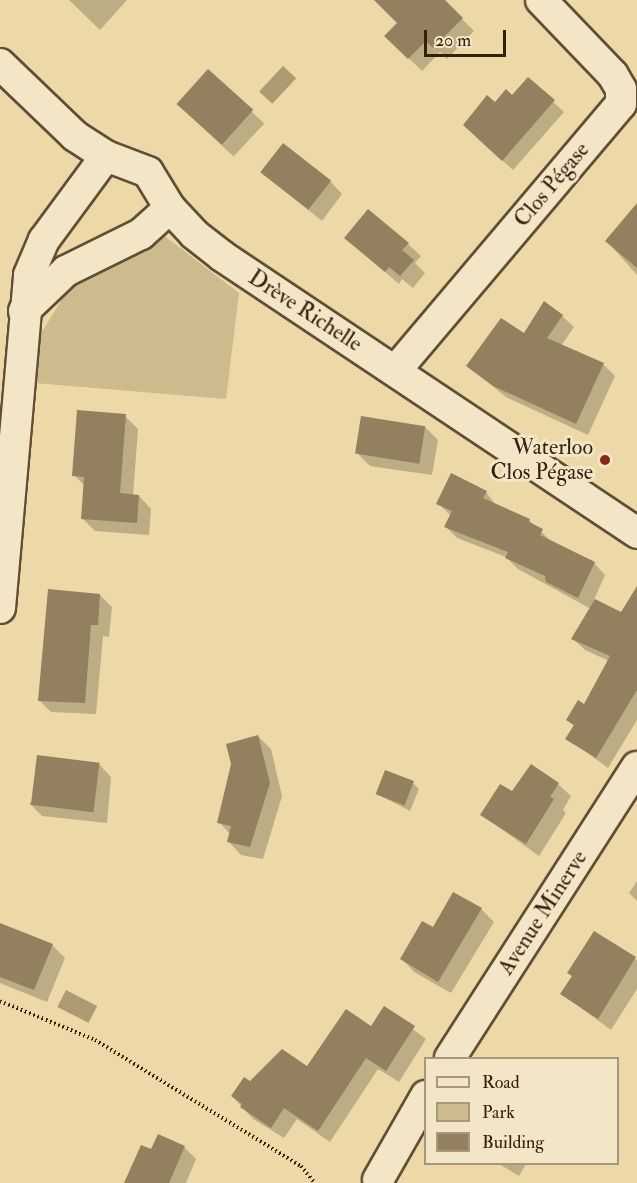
<!DOCTYPE html>
<meta charset="utf-8">
<style>
body{margin:0}
#map{position:relative;width:637px;height:1183px;overflow:hidden;background:#ecd9a7;font-family:"IM FELL Double Pica",serif}
div>[style]{position:absolute}
[style*='--x']{left:calc(var(--x)*1px);top:calc(var(--y)*1px);width:calc(var(--w)*1px);rotate:calc(var(--a)*1deg)}
.green>*{inset:0;background:#cdba8d}
.water>*{inset:0;background:#ad9a73;transform-origin:0 0}
.shadow>*{inset:0;background:#0003;transform-origin:0 0}
.building>*{inset:0;background:#93805e;transform-origin:0 0}
.path>*{height:4px;margin-top:-2px;transform-origin:0;background:repeating-linear-gradient(90deg,#33200f 0 1.5px,transparent 0 4.5px)}
.roads{filter:drop-shadow(2px 0 #614e35) drop-shadow(-2px 0 #614e35) drop-shadow(0 2px #614e35) drop-shadow(0 -2px #614e35)}
.minor>*{height:30px;margin:-15px;padding:0 15px;transform-origin:15px;border-radius:15px;background:#f3e6c6}
.dots>*{width:16px;height:16px;translate:-50% -50%;box-sizing:border-box;border:3px solid #f3e6c6;border-radius:50%}
span{translate:-50% -50%;white-space:nowrap;text-align:center;line-height:1.15;-webkit-text-stroke:6px #f3e6c6;paint-order:stroke}
.street-label{font-size:22px;color:#33200f}
.poi-label{font-size:22px;color:#33200f}
.right{translate:-100% -50%;text-align:right}
.legend{position:absolute;left:424px;top:1057px;width:195px;height:108px;box-sizing:border-box;background:#f3e6c6;border:2px solid #a6977d;margin:0;padding:8px 10px;list-style:none;font-size:18px;color:#33200f}
.legend li{display:flex;align-items:center;gap:12px;height:30px}
.legend b{width:30px;border:2px solid #a6977d}
.scale{position:absolute;left:424px;top:30px;width:82px;height:27px;box-sizing:border-box;border:3px solid #33200f;border-top:0;padding-left:8px;font-size:18px;line-height:21px;white-space:nowrap;color:#33200f;-webkit-text-stroke:4px #f3e6c6;paint-order:stroke}
</style>
<div id="map">
<div class="green">
<div style="clip-path:polygon(162px 234px,239px 293px,226px 399px,35px 383px,40px 335px,64px 296px,88px 275px,140px 252px)"></div>
</div>
<div class="water">
<div style="left:283px;top:66px;width:18px;height:35px;rotate:43deg"></div>
<div style="left:66px;top:990px;width:35px;height:19px;rotate:27deg"></div>
</div>
<div class="shadow">
<div style="clip-path:polygon(69px 0,127px 0,100px 30px)"></div>
<div style="clip-path:polygon(379px 0,443px 0,474px 31px,447px 59px,440px 52px,422px 71px,386px 36px,399px 23px)"></div>
<div style="left:208px;top:71px;width:77px;height:45px;rotate:43deg"></div>
<div style="clip-path:polygon(528px 79px,564px 112px,513px 170px,475px 135px,495px 104px,513px 97px)"></div>
<div style="clip-path:polygon(262px 172px,330px 181px,342px 194px,322px 221px)"></div>
<div style="clip-path:polygon(637px 220px,637px 275px,607px 241px)"></div>
<div style="clip-path:polygon(346px 238px,408px 244px,421px 256px,415px 263px,425px 273px,413px 288px,402px 279px,399px 284px)"></div>
<div style="clip-path:polygon(562px 316px,574px 327px,561px 346px,603px 364px,615px 376px,588px 435px,506px 397px,468px 366px)"></div>
<div style="clip-path:polygon(125px 416px,138px 429px,133px 496px,139px 496px,151px 509px,149px 535px,95px 531px,82px 518px,85px 486px,74px 475px)"></div>
<div style="clip-path:polygon(425px 427px,438px 440px,432px 475px,370px 466px,357px 453px)"></div>
<div style="clip-path:polygon(486px 492px,496px 505px,529px 520px,553px 543px,594px 563px,605px 575px,594px 600px,622px 614px,637px 613px,637px 720px,608px 768px,567px 738px,574px 726px,568px 720px,584px 706px,609px 661px,585px 650px,573px 639px,591px 609px,518px 569px,506px 557px,457px 538px,446px 527px,451px 516px,438px 503px)"></div>
<div style="clip-path:polygon(100px 595px,112px 607px,109px 637px,103px 636px,96px 714px,51px 712px,39px 700px)"></div>
<div style="clip-path:polygon(258px 736px,271px 749px,282px 796px,263px 859px,241px 855px,229px 842px,230px 834px,219px 822px)"></div>
<div style="clip-path:polygon(99px 764px,111px 777px,107px 823px,42px 816px,29px 803px)"></div>
<div style="clip-path:polygon(413px 783px,419px 789px,410px 811px,377px 794px)"></div>
<div style="clip-path:polygon(558px 784px,571px 796px,563px 810px,566px 813px,539px 856px,482px 815px)"></div>
<div style="clip-path:polygon(637px 881px,637px 901px,629px 893px)"></div>
<div style="clip-path:polygon(481px 909px,494px 922px,451px 993px,414px 972px,402px 959px)"></div>
<div style="clip-path:polygon(0 924px,52px 945px,65px 958px,47px 1002px,0 983px)"></div>
<div style="clip-path:polygon(595px 933px,637px 960px,637px 989px,611px 1030px,562px 994px,573px 977px,569px 973px)"></div>
<div style="clip-path:polygon(385px 1008px,426px 1039px,399px 1082px,378px 1069px,330px 1142px,297px 1119px,284px 1138px,253px 1119px,232px 1096px,250px 1083px,308px 1068px,372px 1028px)"></div>
<div style="clip-path:polygon(184px 1147px,196px 1159px,186px 1183px,126px 1183px,152px 1151px)"></div>
<div style="clip-path:polygon(499px 1164px,526px 1164px,519px 1176px)"></div>
</div>
<div class="building">
<div style="clip-path:polygon(374px 0,445px 0,463px 18px,433px 48px,426px 41px,408px 59px,384px 36px,397px 23px)"></div>
<div style="left:208px;top:69px;width:61px;height:47px;rotate:42deg"></div>
<div style="clip-path:polygon(528px 77px,555px 100px,502px 161px,463px 125px,487px 95px,495px 102px,506px 89px,512px 95px)"></div>
<div style="left:283px;top:143px;width:61px;height:37px;rotate:38deg"></div>
<div style="clip-path:polygon(637px 203px,637px 268px,605px 241px)"></div>
<div style="clip-path:polygon(368px 209px,409px 243px,402px 250px,414px 260px,400px 276px,389px 267px,385px 272px,344px 238px)"></div>
<div style="clip-path:polygon(544px 301px,563px 315px,547px 338px,604px 363px,576px 424px,493px 386px,466px 366px,501px 318px,524px 333px)"></div>
<div style="clip-path:polygon(77px 410px,126px 414px,120px 493px,139px 495px,137px 523px,81px 519px,84px 477px,72px 476px)"></div>
<div style="left:361px;top:416px;width:65px;height:38px;rotate:9deg"></div>
<div style="clip-path:polygon(451px 473px,487px 491px,483px 498px,530px 519px,529px 522px,543px 529px,540px 535px,595px 562px,578px 598px,546px 582px,545px 576px,505px 558px,508px 552px,444px 527px,452px 511px,436px 504px)"></div>
<div style="clip-path:polygon(637px 586px,637px 690px,596px 758px,565px 739px,574px 725px,566px 720px,578px 700px,584px 704px,610px 656px,571px 639px,595px 599px,621px 612px)"></div>
<div style="clip-path:polygon(48px 589px,100px 594px,98px 625px,91px 625px,85px 703px,38px 701px)"></div>
<div style="clip-path:polygon(258px 735px,270px 783px,250px 847px,227px 842px,231px 826px,217px 823px,231px 764px,226px 744px)"></div>
<div style="left:37px;top:755px;width:63px;height:50px;rotate:7deg"></div>
<div style="clip-path:polygon(531px 764px,559px 783px,550px 797px,554px 799px,526px 844px,480px 815px,500px 784px,512px 791px)"></div>
<div style="left:385px;top:770px;width:31px;height:26px;rotate:21deg"></div>
<div style="clip-path:polygon(453px 892px,482px 908px,438px 982px,400px 959px,422px 921px,433px 927px)"></div>
<div style="clip-path:polygon(0 923px,53px 944px,34px 990px,0 977px)"></div>
<div style="clip-path:polygon(594px 931px,636px 957px,598px 1019px,560px 994px,572px 976px,567px 973px)"></div>
<div style="clip-path:polygon(384px 1006px,415px 1026px,386px 1071px,366px 1058px,318px 1131px,284px 1108px,271px 1128px,240px 1107px,242px 1104px,231px 1096px,244px 1077px,250px 1081px,282px 1049px,307px 1066px,346px 1009px,371px 1026px)"></div>
<div style="clip-path:polygon(158px 1134px,185px 1146px,169px 1183px,124px 1183px,141px 1145px,151px 1149px)"></div>
</div>
<div class="path">
<div style="--x:0;--y:1001;--w:103;--a:22.3"></div>
<div style="--x:95;--y:1040;--w:241;--a:31.5"></div>
<div style="--x:301;--y:1166;--w:22;--a:51"></div>
</div>
<div class="roads">
<div class="minor">
<div style="--x:0;--y:64;--w:104;--a:43.8"></div>
<div style="--x:75;--y:136;--w:37;--a:33"></div>
<div style="--x:106;--y:156;--w:45;--a:20.9"></div>
<div style="--x:148;--y:172;--w:42;--a:58.6"></div>
<div style="--x:170;--y:208;--w:35;--a:47"></div>
<div style="--x:194;--y:234;--w:36;--a:38"></div>
<div style="--x:222;--y:256;--w:499;--a:33.7"></div>
<div style="--x:24;--y:311;--w:58;--a:-43.6"></div>
<div style="--x:66;--y:271;--w:84;--a:-26.3"></div>
<div style="--x:141;--y:234;--w:39;--a:-42"></div>
<div style="--x:396;--y:370;--w:348;--a:-49.8"></div>
<div style="--x:621;--y:104;--w:15;--a:-90"></div>
<div style="--x:621;--y:89;--w:16;--a:-120"></div>
<div style="--x:613;--y:75;--w:104;--a:-133.8"></div>
<div style="--x:0;--y:608;--w:334;--a:-85"></div>
<div style="--x:29;--y:275;--w:38;--a:-67"></div>
<div style="--x:44;--y:240;--w:104;--a:-53.6"></div>
<div style="--x:450;--y:1058;--w:346;--a:-57.3"></div>
<div style="--x:378;--y:1180;--w:97;--a:-60.3"></div>
</div>
</div>
<div class="dots">
<div style="left:605px;top:460px;background:#8f2418"></div>
</div>
<div class="street-label">
<span style="left:552px;top:185px;rotate:-50deg">Clos Pégase</span>
<span style="left:305px;top:311px;rotate:33deg">Drève Richelle</span>
<span style="left:543px;top:913px;rotate:-57deg">Avenue Minerve</span>
</div>
<div class="poi-label">
<span class="right" style="left:593px;top:460px">Waterloo<br>Clos Pégase</span>
</div>
<ul class="legend">
<li><b style="height:8px;background:#f3e6c6"></b>Road</li>
<li><b style="height:16px;background:#cdba8d"></b>Park</li>
<li><b style="height:16px;background:#93805e"></b>Building</li>
</ul>
<div class="scale">20 m</div>
</div>
